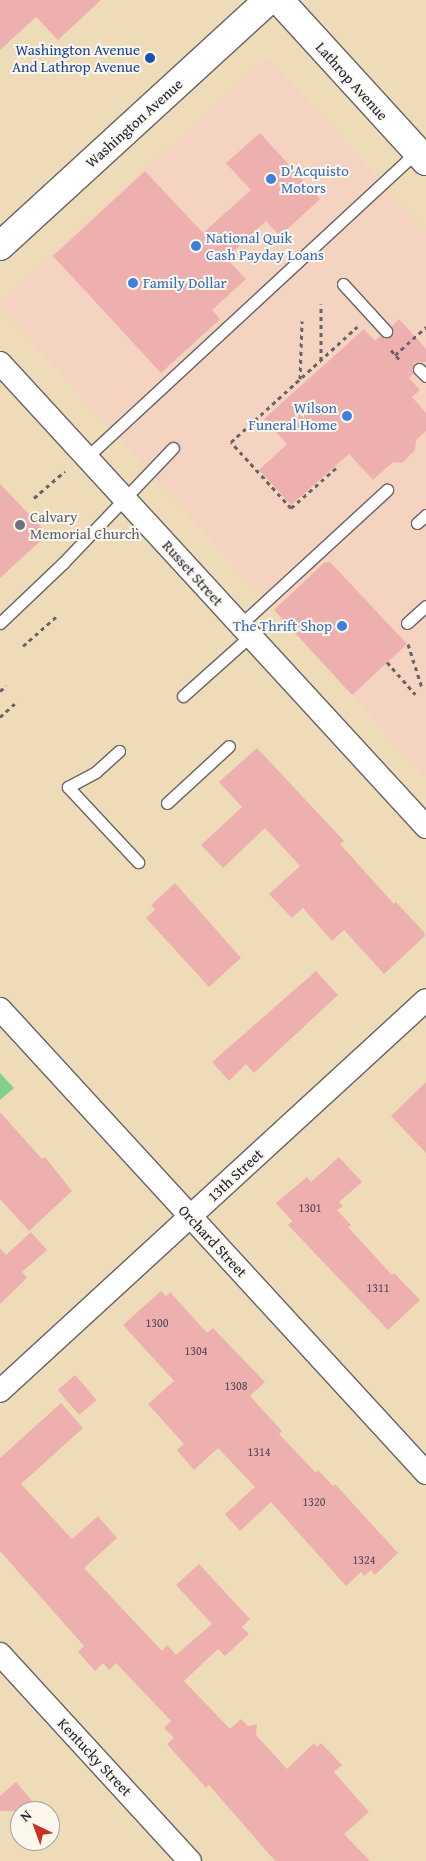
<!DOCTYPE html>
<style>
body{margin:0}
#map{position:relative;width:426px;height:1861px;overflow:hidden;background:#eedcb9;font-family:"Gentium Book Plus",serif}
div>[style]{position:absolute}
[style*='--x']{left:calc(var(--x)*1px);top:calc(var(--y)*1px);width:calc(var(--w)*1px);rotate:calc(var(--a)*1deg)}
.built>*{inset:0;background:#f4d3c0}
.green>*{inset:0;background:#81d090}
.building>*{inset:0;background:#eeb0ae;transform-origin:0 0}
.path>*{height:3px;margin-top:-1.5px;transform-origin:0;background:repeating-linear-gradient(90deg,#696367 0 4px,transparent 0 8px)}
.roads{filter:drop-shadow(1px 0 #696367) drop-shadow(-1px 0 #696367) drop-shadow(0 1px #696367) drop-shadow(0 -1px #696367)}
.service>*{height:11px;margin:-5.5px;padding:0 5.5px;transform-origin:5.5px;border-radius:5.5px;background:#fff}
.minor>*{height:22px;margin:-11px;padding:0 11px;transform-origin:11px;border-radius:11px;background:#fff}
.tertiary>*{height:28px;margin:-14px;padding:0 14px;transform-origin:14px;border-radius:14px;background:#fff}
.primary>*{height:28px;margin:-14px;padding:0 14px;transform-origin:14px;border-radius:14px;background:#fff}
.dots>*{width:14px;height:14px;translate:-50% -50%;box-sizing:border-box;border:2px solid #fbf7ec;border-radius:50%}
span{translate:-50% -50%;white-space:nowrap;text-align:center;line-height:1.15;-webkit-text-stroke:4px #fbf7ec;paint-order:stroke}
.number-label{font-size:12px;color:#554658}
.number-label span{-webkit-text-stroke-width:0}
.transit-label{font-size:15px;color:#164399}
.right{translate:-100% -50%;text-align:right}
.street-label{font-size:15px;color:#22223b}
.shop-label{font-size:15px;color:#366cbe}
.left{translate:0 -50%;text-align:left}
.worship-label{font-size:15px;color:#5b616d}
.north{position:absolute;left:10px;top:1801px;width:50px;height:50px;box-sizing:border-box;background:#fbf7ec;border:1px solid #a4a2a5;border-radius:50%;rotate:318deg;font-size:14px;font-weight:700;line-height:20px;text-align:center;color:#22223b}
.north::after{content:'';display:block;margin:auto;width:18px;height:22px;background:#c8321e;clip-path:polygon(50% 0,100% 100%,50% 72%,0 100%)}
</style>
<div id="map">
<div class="built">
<div style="clip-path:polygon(268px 57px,426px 231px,426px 777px,0 307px,0 301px)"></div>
</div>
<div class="green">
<div style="clip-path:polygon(0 1073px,14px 1088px,0 1100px)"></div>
</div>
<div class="building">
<div style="clip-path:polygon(0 0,101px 0,58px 40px,36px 17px,0 50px)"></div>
<div style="clip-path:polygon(260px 133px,320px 199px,280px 236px,266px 221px,226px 258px,246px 279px,212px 310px,220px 319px,161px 373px,53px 256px,145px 171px,203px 233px,251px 190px,226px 163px)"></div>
<div style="clip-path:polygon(399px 319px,426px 349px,426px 362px,414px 363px,413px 374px,409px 378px,420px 390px,412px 397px,426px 413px,426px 431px,416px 440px,415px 450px,402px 463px,393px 462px,373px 480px,349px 454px,291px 505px,259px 470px,287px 444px,264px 419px,364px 329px,375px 341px,380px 336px,388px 338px,393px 333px,392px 326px)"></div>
<div style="clip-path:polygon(0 484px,48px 534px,0 578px)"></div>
<div style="clip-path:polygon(330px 562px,407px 644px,352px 695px,274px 610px,324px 563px)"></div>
<div style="clip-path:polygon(257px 748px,344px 841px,340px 844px,394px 904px,396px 902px,424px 932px,425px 936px,384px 974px,344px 930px,332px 941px,303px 908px,292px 918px,269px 894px,300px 866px,265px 828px,223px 868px,201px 845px,242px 807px,219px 782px)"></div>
<div style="clip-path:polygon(175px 883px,241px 958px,209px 987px,146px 918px,155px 910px,151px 905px)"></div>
<div style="clip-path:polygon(316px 971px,338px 995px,254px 1073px,246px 1064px,229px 1081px,212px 1062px)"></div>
<div style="clip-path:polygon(426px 1082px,426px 1153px,391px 1116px)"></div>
<div style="clip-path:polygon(0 1112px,42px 1159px,45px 1157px,72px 1191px,29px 1231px,0 1199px)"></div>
<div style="clip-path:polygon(339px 1157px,362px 1182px,339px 1202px,343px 1206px,337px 1210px,351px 1225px,348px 1227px,392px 1275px,394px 1273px,420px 1300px,388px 1330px,288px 1225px,292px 1221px,276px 1203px,307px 1177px,311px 1182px)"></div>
<div style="clip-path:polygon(31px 1232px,47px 1250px,22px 1272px,27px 1278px,0 1304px,0 1248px,6px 1255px)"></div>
<div style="clip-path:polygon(161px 1291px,166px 1296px,170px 1292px,207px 1333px,213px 1328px,265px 1382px,250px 1396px,282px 1431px,279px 1434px,316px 1473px,318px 1470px,333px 1486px,335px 1484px,398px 1553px,375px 1575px,371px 1570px,364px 1576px,361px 1572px,346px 1586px,271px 1502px,240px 1531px,225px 1514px,255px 1487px,218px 1448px,194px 1470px,177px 1450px,184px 1444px,148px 1404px,174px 1381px,123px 1325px)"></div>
<div style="left:75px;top:1375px;width:33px;height:23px;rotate:49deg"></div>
<div style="clip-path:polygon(61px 1403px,83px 1428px,21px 1484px,72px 1539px,98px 1516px,117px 1538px,84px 1568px,162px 1651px,167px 1645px,176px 1655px,212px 1624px,176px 1585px,199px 1564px,250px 1619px,242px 1627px,249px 1634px,225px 1656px,218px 1649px,184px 1681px,230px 1729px,241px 1719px,248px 1726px,257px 1724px,256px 1735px,287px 1769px,314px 1743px,317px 1747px,321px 1743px,342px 1765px,334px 1772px,369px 1812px,344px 1834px,370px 1861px,275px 1861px,209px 1785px,206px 1788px,167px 1744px,174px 1738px,164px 1728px,171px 1721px,116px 1663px,109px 1670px,103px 1663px,95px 1671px,78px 1652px,84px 1646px,0 1551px,0 1458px)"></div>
<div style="clip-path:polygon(16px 1782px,41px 1811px,0 1811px,0 1796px)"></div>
</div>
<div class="path">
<div style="--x:391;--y:350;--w:13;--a:48"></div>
<div style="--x:395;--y:355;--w:42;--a:-42.1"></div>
<div style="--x:321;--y:360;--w:56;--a:-90"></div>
<div style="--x:300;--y:379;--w:58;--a:-88"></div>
<div style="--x:336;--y:468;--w:60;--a:138.4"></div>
<div style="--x:291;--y:508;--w:89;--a:-132.3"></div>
<div style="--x:231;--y:442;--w:171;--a:-42.4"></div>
<div style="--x:34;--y:498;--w:41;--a:-41.1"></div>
<div style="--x:408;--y:644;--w:46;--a:72.3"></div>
<div style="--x:23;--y:646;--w:47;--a:-41.5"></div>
<div style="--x:387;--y:662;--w:43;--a:48.8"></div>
<div style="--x:0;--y:691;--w:8;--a:-40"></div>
<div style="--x:0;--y:717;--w:24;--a:-42"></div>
</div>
<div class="roads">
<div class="service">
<div style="--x:343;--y:284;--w:64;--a:47.5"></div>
<div style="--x:419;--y:369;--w:10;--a:45"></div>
<div style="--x:87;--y:457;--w:450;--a:-42.8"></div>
<div style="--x:417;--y:523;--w:12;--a:-42"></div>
<div style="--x:0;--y:623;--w:87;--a:-43.6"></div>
<div style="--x:63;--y:563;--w:159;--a:-46.3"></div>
<div style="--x:407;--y:623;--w:25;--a:-42"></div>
<div style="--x:240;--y:625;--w:200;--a:-42.6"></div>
<div style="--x:183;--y:696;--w:90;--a:-41.8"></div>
<div style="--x:119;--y:751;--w:31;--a:138"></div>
<div style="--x:96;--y:772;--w:32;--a:152"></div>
<div style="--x:68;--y:787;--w:103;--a:47"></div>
<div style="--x:167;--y:803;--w:84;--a:-42.6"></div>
</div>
<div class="minor">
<div style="--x:0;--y:363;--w:630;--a:47.44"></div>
<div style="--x:0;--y:1009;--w:630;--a:47.44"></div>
<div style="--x:0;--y:1391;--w:578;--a:-42.55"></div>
<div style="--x:0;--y:1654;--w:281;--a:47.5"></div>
</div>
<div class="tertiary">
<div style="--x:279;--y:0;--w:218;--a:47.6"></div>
</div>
<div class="primary">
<div style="--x:0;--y:246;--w:364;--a:-42.5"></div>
</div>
</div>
<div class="dots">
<div style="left:150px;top:58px;background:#1a4fb4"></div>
<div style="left:271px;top:179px;background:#3f7fe0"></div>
<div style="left:196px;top:246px;background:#3f7fe0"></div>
<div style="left:133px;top:283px;background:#3f7fe0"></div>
<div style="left:347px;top:416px;background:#3f7fe0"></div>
<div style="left:20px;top:525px;background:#6b7280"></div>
<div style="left:342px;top:626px;background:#3f7fe0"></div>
</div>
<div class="number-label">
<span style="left:310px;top:1208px">1301</span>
<span style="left:378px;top:1288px">1311</span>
<span style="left:157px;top:1323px">1300</span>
<span style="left:196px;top:1351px">1304</span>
<span style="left:236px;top:1386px">1308</span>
<span style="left:259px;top:1452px">1314</span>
<span style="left:314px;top:1502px">1320</span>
<span style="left:364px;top:1560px">1324</span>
</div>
<div class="transit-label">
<span class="right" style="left:140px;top:58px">Washington Avenue<br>And Lathrop Avenue</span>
</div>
<div class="street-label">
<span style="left:352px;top:81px;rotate:48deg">Lathrop Avenue</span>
<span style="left:134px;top:123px;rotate:-42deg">Washington Avenue</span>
<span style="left:193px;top:573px;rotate:48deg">Russet Street</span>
<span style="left:235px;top:1175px;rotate:-43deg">13th Street</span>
<span style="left:213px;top:1241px;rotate:47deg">Orchard Street</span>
<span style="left:95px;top:1757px;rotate:47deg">Kentucky Street</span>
</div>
<div class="shop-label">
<span class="left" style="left:281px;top:179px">D'Acquisto<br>Motors</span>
<span class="left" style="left:206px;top:246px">National Quik<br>Cash Payday Loans</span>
<span class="left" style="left:143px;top:283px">Family Dollar</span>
<span class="right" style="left:337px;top:416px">Wilson<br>Funeral Home</span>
<span class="right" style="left:332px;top:626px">The Thrift Shop</span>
</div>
<div class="worship-label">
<span class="left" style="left:30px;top:525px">Calvary<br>Memorial Church</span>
</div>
<div class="north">N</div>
</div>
